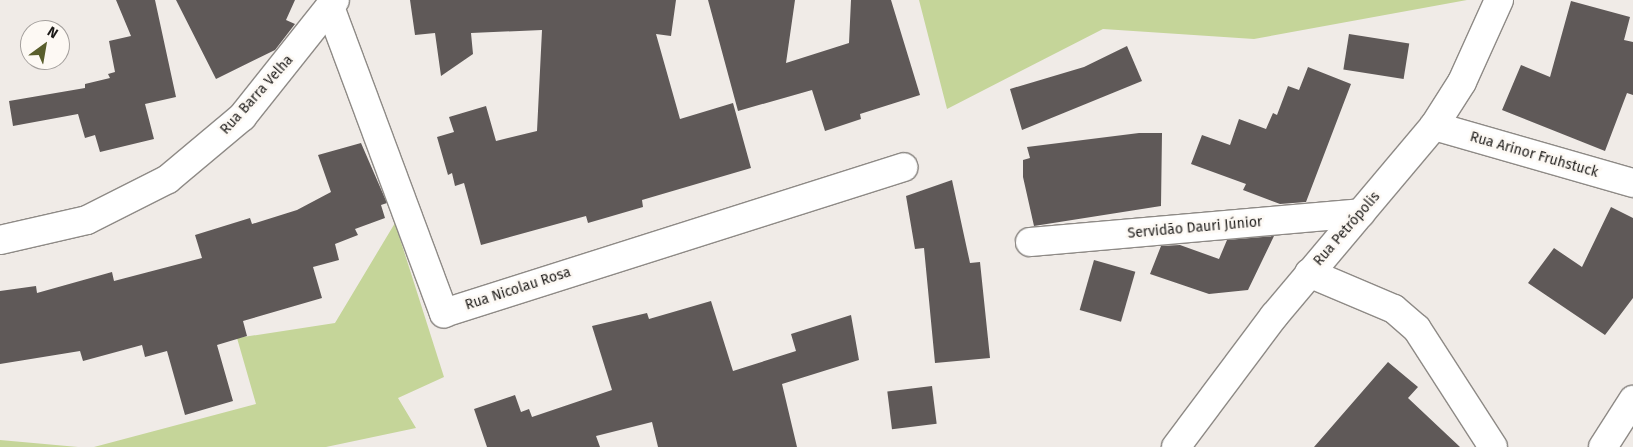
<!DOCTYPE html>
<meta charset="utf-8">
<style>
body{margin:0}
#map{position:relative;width:1633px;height:447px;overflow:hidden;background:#f0ebe7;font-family:"Fira Sans",sans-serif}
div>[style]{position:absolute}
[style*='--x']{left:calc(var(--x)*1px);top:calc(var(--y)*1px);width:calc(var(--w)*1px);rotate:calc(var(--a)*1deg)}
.green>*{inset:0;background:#c5d599}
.building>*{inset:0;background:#5f5958;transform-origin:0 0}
.roads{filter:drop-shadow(1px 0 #8e8a86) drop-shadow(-1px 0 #8e8a86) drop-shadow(0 1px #8e8a86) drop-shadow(0 -1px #8e8a86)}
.street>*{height:28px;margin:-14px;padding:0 14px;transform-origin:14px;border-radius:14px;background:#fff}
.secondary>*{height:28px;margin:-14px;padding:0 14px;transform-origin:14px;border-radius:14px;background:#fff}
.primary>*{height:28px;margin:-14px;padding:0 14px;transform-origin:14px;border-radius:14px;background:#fff}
span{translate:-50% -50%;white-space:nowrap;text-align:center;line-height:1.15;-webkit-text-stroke:5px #fdf9f4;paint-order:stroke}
.street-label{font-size:14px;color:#1b1917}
.north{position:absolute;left:20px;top:20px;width:50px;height:50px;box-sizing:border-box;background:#fdf9f4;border:1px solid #a39f9c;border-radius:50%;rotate:32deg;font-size:14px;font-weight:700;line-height:20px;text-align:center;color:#1b1917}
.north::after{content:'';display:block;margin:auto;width:18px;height:22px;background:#595e2c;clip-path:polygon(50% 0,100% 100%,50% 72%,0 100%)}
</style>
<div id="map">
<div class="green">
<div style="clip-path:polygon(919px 0,1467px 0,1254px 39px,1103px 29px,947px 109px)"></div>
<div style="clip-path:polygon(395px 223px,444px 377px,398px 398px,416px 428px,326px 447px,94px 447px,256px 404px,237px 338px,335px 323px)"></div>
<div style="clip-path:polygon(0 440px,78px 447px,0 447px)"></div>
</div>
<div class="building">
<div style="clip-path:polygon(116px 0,155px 0,176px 97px,145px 104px,154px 139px,100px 152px,95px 135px,85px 138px,78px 114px,13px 126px,9px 101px,85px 88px,85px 84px,110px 78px,108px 74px,115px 72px,109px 41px,131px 36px)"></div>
<div style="clip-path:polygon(176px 0,295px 0,286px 20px,295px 24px,275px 50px,216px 79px)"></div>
<div style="clip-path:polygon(410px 0,676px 0,671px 36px,656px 34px,680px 119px,733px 103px,751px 168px,642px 200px,643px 207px,588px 223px,586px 216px,481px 245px,464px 183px,455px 186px,452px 173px,448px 175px,437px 137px,454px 132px,449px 117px,486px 106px,496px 141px,537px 131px,542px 30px,471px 33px,473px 54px,441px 76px,435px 33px,415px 35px)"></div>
<div style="clip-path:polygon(708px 0,795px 0,786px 63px,849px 43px,851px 0,891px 0,920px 95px,860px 114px,861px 119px,825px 131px,812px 90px,738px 111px)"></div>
<div style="clip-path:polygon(1571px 1px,1630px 17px,1624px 40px,1633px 42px,1633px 95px,1627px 93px,1605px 151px,1502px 110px,1521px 65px,1550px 77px)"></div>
<div style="left:1349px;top:34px;width:61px;height:36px;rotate:9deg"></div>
<div style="clip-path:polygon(1127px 46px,1142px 81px,1022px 130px,1010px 89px,1084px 67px)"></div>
<div style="clip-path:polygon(1308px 67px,1351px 84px,1306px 202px,1280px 204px,1243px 190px,1246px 184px,1191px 164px,1202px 135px,1230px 145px,1239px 119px,1266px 129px,1273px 113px,1277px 115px,1288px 86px,1299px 90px)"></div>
<div style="clip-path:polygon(1139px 133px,1162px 133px,1161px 206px,1034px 226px,1023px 177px,1023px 160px,1030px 158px,1027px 147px)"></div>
<div style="clip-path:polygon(361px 143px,387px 203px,381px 205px,385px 218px,355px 229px,358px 235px,335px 244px,339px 260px,313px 267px,322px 298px,243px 321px,247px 336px,217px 345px,233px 401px,185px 415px,167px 351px,145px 357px,142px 345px,83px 361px,80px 351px,0 364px,0 291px,36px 286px,37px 293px,112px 272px,114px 281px,202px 258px,195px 235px,250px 218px,252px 224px,297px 210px,331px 192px,318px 155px)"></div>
<div style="clip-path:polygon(952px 180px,970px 263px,980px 262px,990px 358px,935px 363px,924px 248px,915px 249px,906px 196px)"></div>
<div style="clip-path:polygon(1611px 207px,1633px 218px,1633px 298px,1605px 335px,1528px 283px,1554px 248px,1582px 267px)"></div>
<div style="clip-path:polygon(1274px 236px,1248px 290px,1209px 294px,1150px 274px,1161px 246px,1180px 245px,1219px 259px,1227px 240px)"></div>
<div style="left:1094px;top:260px;width:43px;height:52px;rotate:16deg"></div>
<div style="clip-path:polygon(711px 301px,733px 371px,796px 351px,791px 334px,851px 315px,859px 360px,782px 384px,797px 447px,658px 447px,652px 422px,596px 436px,600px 447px,487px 447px,474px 409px,515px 395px,521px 412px,529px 409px,532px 417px,612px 390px,592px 326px,647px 313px,649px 319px)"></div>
<div style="clip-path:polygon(1388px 362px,1418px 387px,1408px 398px,1460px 447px,1314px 447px)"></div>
<div style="left:932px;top:386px;width:38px;height:45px;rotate:83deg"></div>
</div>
<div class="roads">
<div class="street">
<div style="--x:330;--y:7;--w:327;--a:69.6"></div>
<div style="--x:444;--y:313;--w:482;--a:-17.6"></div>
<div style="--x:1434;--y:126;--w:207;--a:16"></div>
<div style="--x:1030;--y:242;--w:332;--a:-5"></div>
<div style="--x:1309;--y:273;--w:92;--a:23"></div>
<div style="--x:1394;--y:309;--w:30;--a:41"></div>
<div style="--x:1417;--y:329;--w:140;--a:57.2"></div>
</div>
<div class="secondary">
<div style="--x:0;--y:240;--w:89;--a:-12.9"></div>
<div style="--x:87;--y:220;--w:91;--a:-26.8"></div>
<div style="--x:168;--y:179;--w:97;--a:-40"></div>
<div style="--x:242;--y:117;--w:149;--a:-51.5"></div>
</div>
<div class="primary">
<div style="--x:1176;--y:447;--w:164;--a:-53.2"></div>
<div style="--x:1274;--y:316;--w:248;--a:-49.9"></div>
<div style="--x:1434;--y:126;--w:52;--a:-57.5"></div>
<div style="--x:1462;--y:82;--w:90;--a:-65.7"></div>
<div style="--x:1603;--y:447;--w:56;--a:-57.4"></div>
</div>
</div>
<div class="street-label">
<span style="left:257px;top:95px;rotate:-48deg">Rua Barra Velha</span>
<span style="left:1534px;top:155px;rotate:16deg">Rua Arinor Fruhstuck</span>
<span style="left:1195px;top:228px;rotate:-5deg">Servidão Dauri Júnior</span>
<span style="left:1347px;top:229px;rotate:-49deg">Rua Petrópolis</span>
<span style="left:518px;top:289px;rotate:-18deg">Rua Nicolau Rosa</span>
</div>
<div class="north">N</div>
</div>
